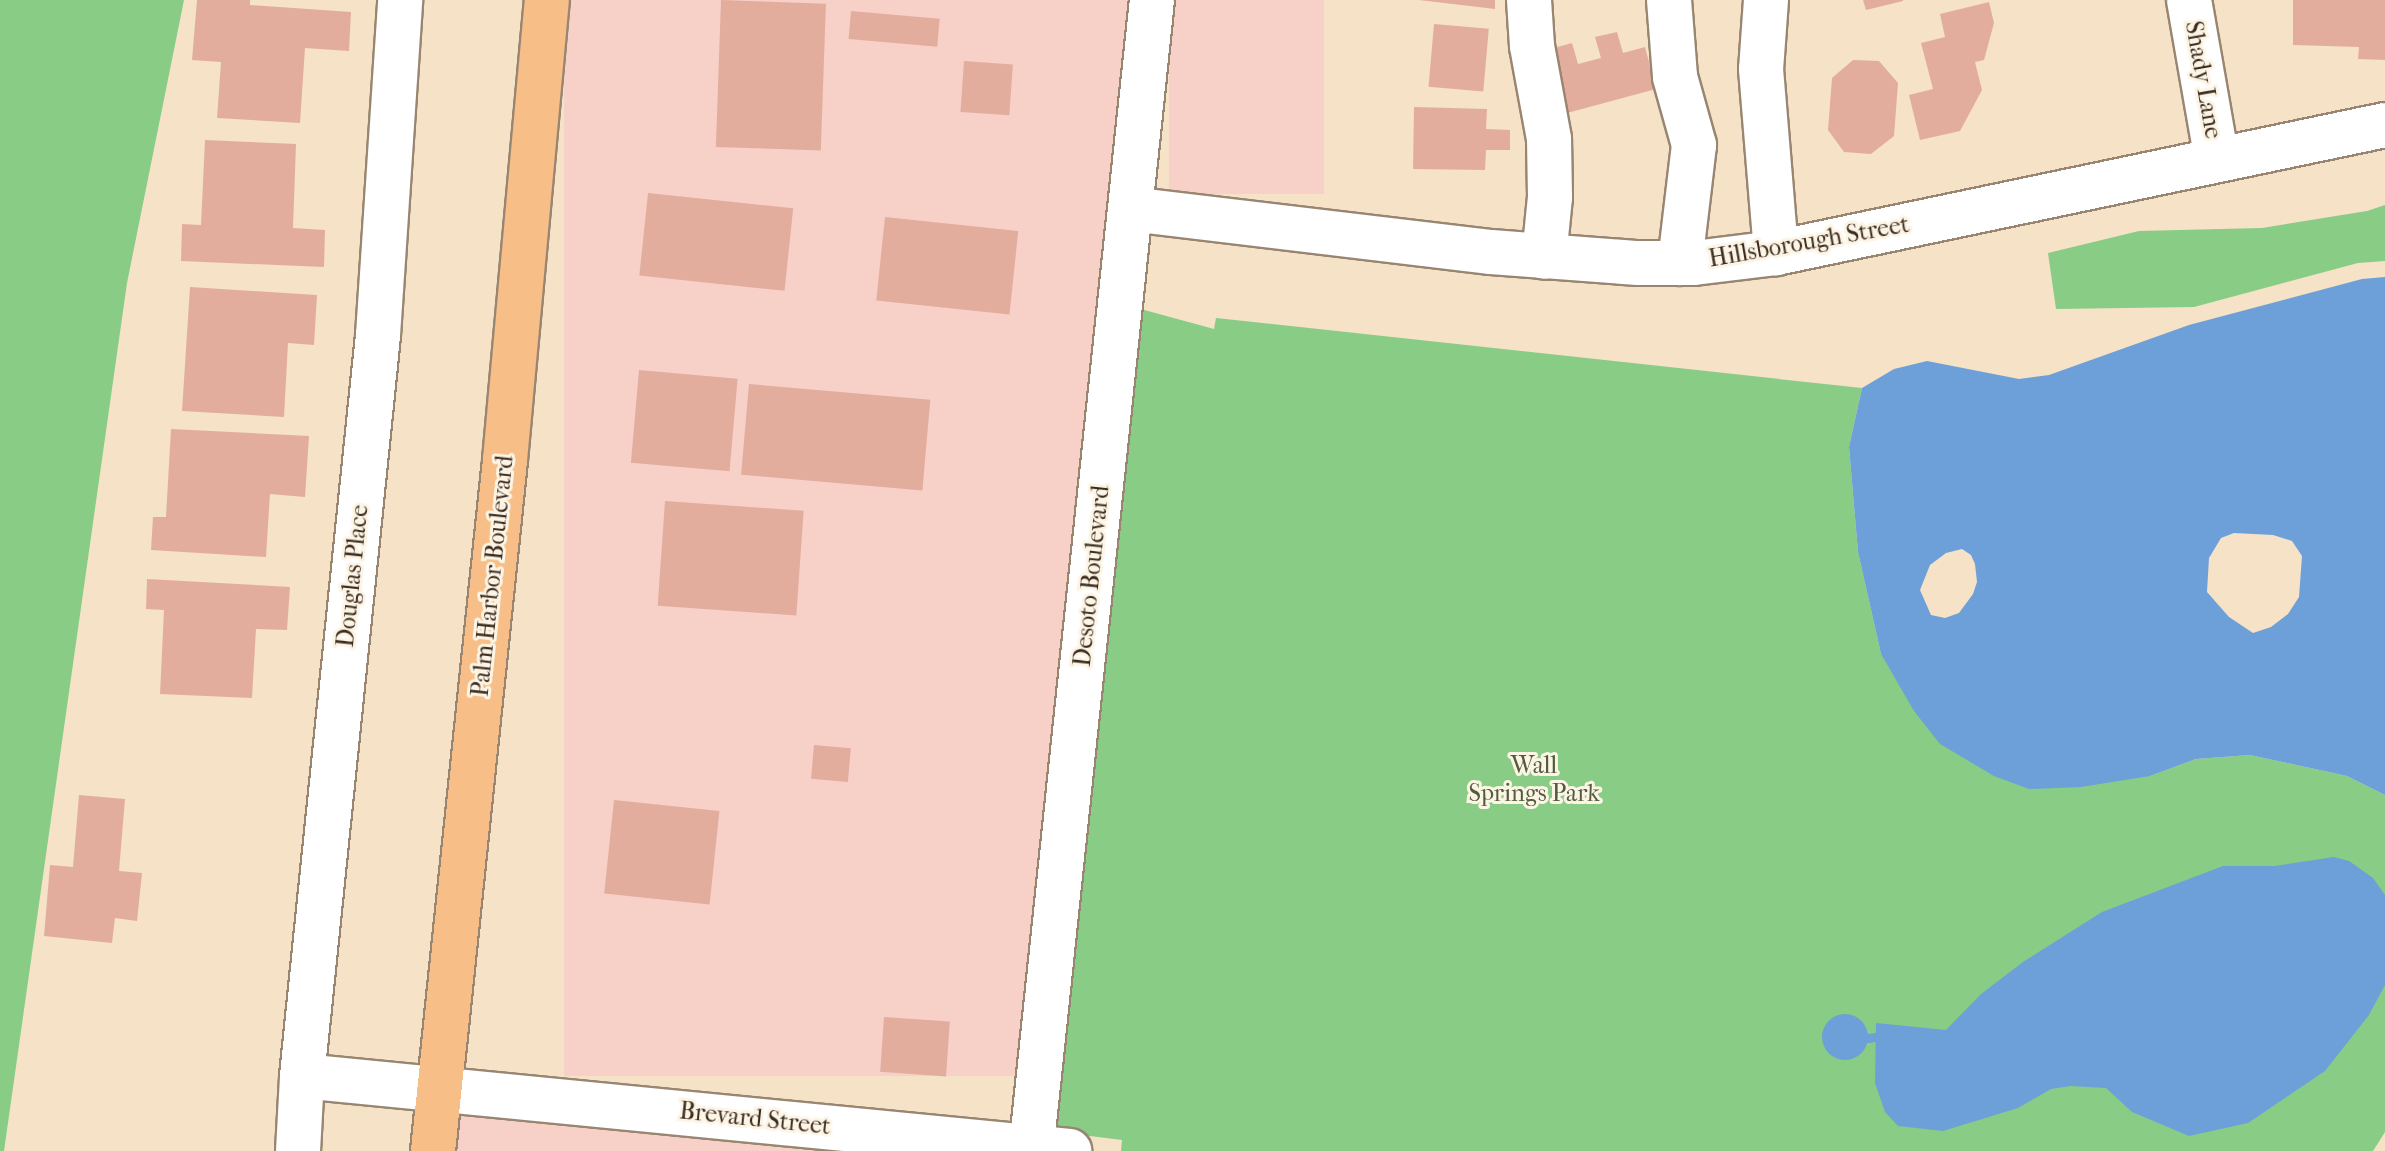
<!DOCTYPE html>
<style>
body{margin:0}
#map{position:relative;width:2385px;height:1151px;overflow:hidden;background:#f5e2c7;font-family:"IM FELL French Canon",serif}
div>[style]{position:absolute}
[style*='--x']{left:calc(var(--x)*1px);top:calc(var(--y)*1px);width:calc(var(--w)*1px);rotate:calc(var(--a)*1deg)}
.built>*{inset:0;background:#f7d1c8;transform-origin:0 0}
.green>*{inset:0;background:#89cc85}
.water>*{inset:0;background:#6da0d8}
.round{border-radius:50%}
.stream>*{height:9px;margin:-4.5px;padding:0 4.5px;transform-origin:4.5px;border-radius:4.5px;background:#6da0d8}
.building>*{inset:0;background:#e3ad9e;transform-origin:0 0}
.roads{filter:drop-shadow(2px 0 #988672) drop-shadow(-2px 0 #988672) drop-shadow(0 2px #988672) drop-shadow(0 -2px #988672)}
.minor>*{height:44px;margin:-22px;padding:0 22px;transform-origin:22px;border-radius:22px;background:#fff}
.major>*{height:44px;margin:-22px;padding:0 22px;transform-origin:22px;border-radius:22px;background:#f7be87}
span{translate:-50% -50%;white-space:nowrap;text-align:center;line-height:1.15;-webkit-text-stroke:6px #fcf5e5;paint-order:stroke}
.street-label{font-size:24px;color:#3b2a1e}
.park-label{font-size:24px;color:#525b3d}
</style>
<div id="map">
<div class="built">
<div style="left:564px;top:0;width:571px;height:1076px"></div>
<div style="left:1169px;top:0;width:155px;height:194px"></div>
<div style="clip-path:polygon(455px 1106px,898px 1151px,450px 1151px)"></div>
</div>
<div class="green">
<div style="clip-path:polygon(0 0,184px 0,127px 283px,4px 1151px,0 1151px)"></div>
<div style="clip-path:polygon(2385px 205px,2385px 261px,2358px 263px,2194px 307px,2056px 309px,2048px 253px,2139px 231px,2262px 228px,2367px 211px)"></div>
<div style="clip-path:polygon(1137px 308px,1214px 329px,1216px 318px,1862px 388px,1849px 447px,1858px 552px,1881px 654px,2150px 776px,2196px 759px,2250px 755px,2347px 776px,2385px 795px,2385px 1132px,2373px 1151px,1121px 1151px,1122px 1140px,1050px 1131px)"></div>
</div>
<div class="water">
<div style="clip-path:polygon(evenodd,2385px 277px,2385px 795px,2347px 776px,2250px 755px,2196px 759px,2150px 776px,2081px 787px,2029px 789px,1994px 776px,1940px 744px,1914px 711px,1881px 654px,1858px 552px,1849px 447px,1862px 388px,1894px 369px,1927px 361px,2019px 379px,2049px 375px,2189px 325px,2362px 279px,2385px 277px,2234px 533px,2273px 535px,2292px 541px,2302px 556px,2299px 597px,2288px 614px,2271px 627px,2253px 633px,2229px 617px,2207px 592px,2209px 558px,2221px 538px,2234px 533px,2385px 277px,1962px 549px,1971px 555px,1975px 564px,1977px 582px,1973px 594px,1959px 613px,1945px 618px,1931px 615px,1920px 590px,1930px 565px,1946px 553px,1962px 549px)"></div>
<div style="clip-path:polygon(2334px 857px,2349px 861px,2373px 878px,2385px 895px,2385px 985px,2369px 1015px,2325px 1071px,2248px 1123px,2189px 1136px,2132px 1112px,2106px 1088px,2071px 1086px,2051px 1089px,2018px 1108px,1943px 1131px,1898px 1126px,1885px 1112px,1875px 1083px,1876px 1023px,1946px 1030px,1981px 994px,2023px 962px,2102px 912px,2223px 866px,2275px 866px)"></div>
<div class="round" style="left:1822px;top:1014px;width:46px;height:46px"></div>
</div>
<div class="stream">
<div style="--x:1868;--y:1038;--w:7;--a:-8"></div>
</div>
<div class="building">
<div style="clip-path:polygon(197px 0,250px 0,250px 5px,351px 12px,349px 51px,305px 48px,300px 123px,217px 118px,221px 62px,192px 60px)"></div>
<div style="left:721px;top:0;width:105px;height:147px;rotate:2deg"></div>
<div style="clip-path:polygon(1419px 0,1495px 0,1495px 9px)"></div>
<div style="clip-path:polygon(1863px 0,1903px 0,1903px 1px,1866px 10px)"></div>
<div style="clip-path:polygon(2293px 0,2385px 0,2385px 60px,2358px 59px,2359px 47px,2293px 45px)"></div>
<div style="clip-path:polygon(1989px 2px,1994px 23px,1984px 60px,1975px 62px,1982px 90px,1960px 131px,1920px 140px,1909px 95px,1933px 89px,1921px 43px,1945px 37px,1940px 14px)"></div>
<div style="left:851px;top:11px;width:89px;height:28px;rotate:5deg"></div>
<div style="left:1434px;top:24px;width:55px;height:63px;rotate:5deg"></div>
<div style="clip-path:polygon(1617px 32px,1623px 53px,1645px 47px,1656px 89px,1567px 113px,1550px 49px,1572px 43px,1578px 64px,1601px 58px,1595px 37px)"></div>
<div style="clip-path:polygon(1853px 60px,1879px 61px,1898px 83px,1894px 136px,1871px 154px,1844px 152px,1828px 130px,1832px 78px)"></div>
<div style="left:964px;top:61px;width:49px;height:51px;rotate:4deg"></div>
<div style="clip-path:polygon(1414px 107px,1487px 109px,1486px 129px,1510px 130px,1510px 150px,1486px 150px,1485px 170px,1413px 169px)"></div>
<div style="clip-path:polygon(205px 140px,296px 144px,293px 228px,325px 230px,324px 267px,181px 261px,182px 224px,201px 225px)"></div>
<div style="left:648px;top:193px;width:146px;height:83px;rotate:6deg"></div>
<div style="left:885px;top:217px;width:134px;height:84px;rotate:6deg"></div>
<div style="clip-path:polygon(190px 287px,317px 295px,314px 345px,288px 343px,284px 417px,182px 411px)"></div>
<div style="left:639px;top:370px;width:99px;height:93px;rotate:5deg"></div>
<div style="left:749px;top:384px;width:182px;height:91px;rotate:5deg"></div>
<div style="clip-path:polygon(171px 429px,309px 436px,305px 497px,270px 494px,266px 557px,151px 550px,153px 517px,166px 517px)"></div>
<div style="left:665px;top:501px;width:139px;height:105px;rotate:4deg"></div>
<div style="clip-path:polygon(147px 579px,290px 587px,287px 630px,256px 629px,252px 698px,160px 694px,164px 610px,146px 609px)"></div>
<div style="left:814px;top:745px;width:37px;height:34px;rotate:5deg"></div>
<div style="clip-path:polygon(79px 795px,125px 799px,119px 871px,142px 873px,137px 921px,115px 918px,112px 943px,44px 936px,50px 865px,73px 867px)"></div>
<div style="left:614px;top:800px;width:106px;height:94px;rotate:6deg"></div>
<div style="left:884px;top:1017px;width:66px;height:55px;rotate:4deg"></div>
</div>
<div class="roads">
<div class="minor">
<div style="--x:1529;--y:0;--w:46;--a:86.3"></div>
<div style="--x:1532;--y:46;--w:95;--a:79.6"></div>
<div style="--x:1549;--y:139;--w:58;--a:89"></div>
<div style="--x:1550;--y:197;--w:60;--a:95.7"></div>
<div style="--x:1669;--y:0;--w:77;--a:85.5"></div>
<div style="--x:1675;--y:77;--w:71;--a:74.4"></div>
<div style="--x:1694;--y:145;--w:119;--a:96.8"></div>
<div style="--x:1766;--y:0;--w:69;--a:94.1"></div>
<div style="--x:1761;--y:69;--w:185;--a:85.3"></div>
<div style="--x:2189;--y:0;--w:162;--a:80.1"></div>
<div style="--x:1130;--y:209;--w:364;--a:6.8"></div>
<div style="--x:1491;--y:252;--w:148;--a:4.3"></div>
<div style="--x:1639;--y:263;--w:55;--a:0"></div>
<div style="--x:1694;--y:263;--w:83;--a:-7"></div>
<div style="--x:1776;--y:253;--w:622;--a:-11.87"></div>
<div style="--x:302;--y:1076;--w:771;--a:5.58"></div>
<div style="--x:298;--y:1151;--w:75;--a:-86.9"></div>
<div style="--x:302;--y:1076;--w:745;--a:-84.14"></div>
<div style="--x:378;--y:335;--w:336;--a:-86.2"></div>
<div style="--x:1031;--y:1151;--w:1157;--a:-84"></div>
</div>
<div class="major">
<div style="--x:433;--y:1151;--w:695;--a:-84.05"></div>
<div style="--x:505;--y:460;--w:462;--a:-84.8"></div>
</div>
</div>
<div class="street-label">
<span style="left:2203px;top:80px;rotate:80deg">Shady Lane</span>
<span style="left:1809px;top:242px;rotate:-10deg">Hillsborough Street</span>
<span style="left:353px;top:576px;rotate:-84deg">Douglas Place</span>
<span style="left:493px;top:576px;rotate:-84deg">Palm Harbor Boulevard</span>
<span style="left:1092px;top:576px;rotate:-84deg">Desoto Boulevard</span>
<span style="left:755px;top:1119px;rotate:6deg">Brevard Street</span>
</div>
<div class="park-label">
<span style="left:1534px;top:780px">Wall<br>Springs Park</span>
</div>
</div>
